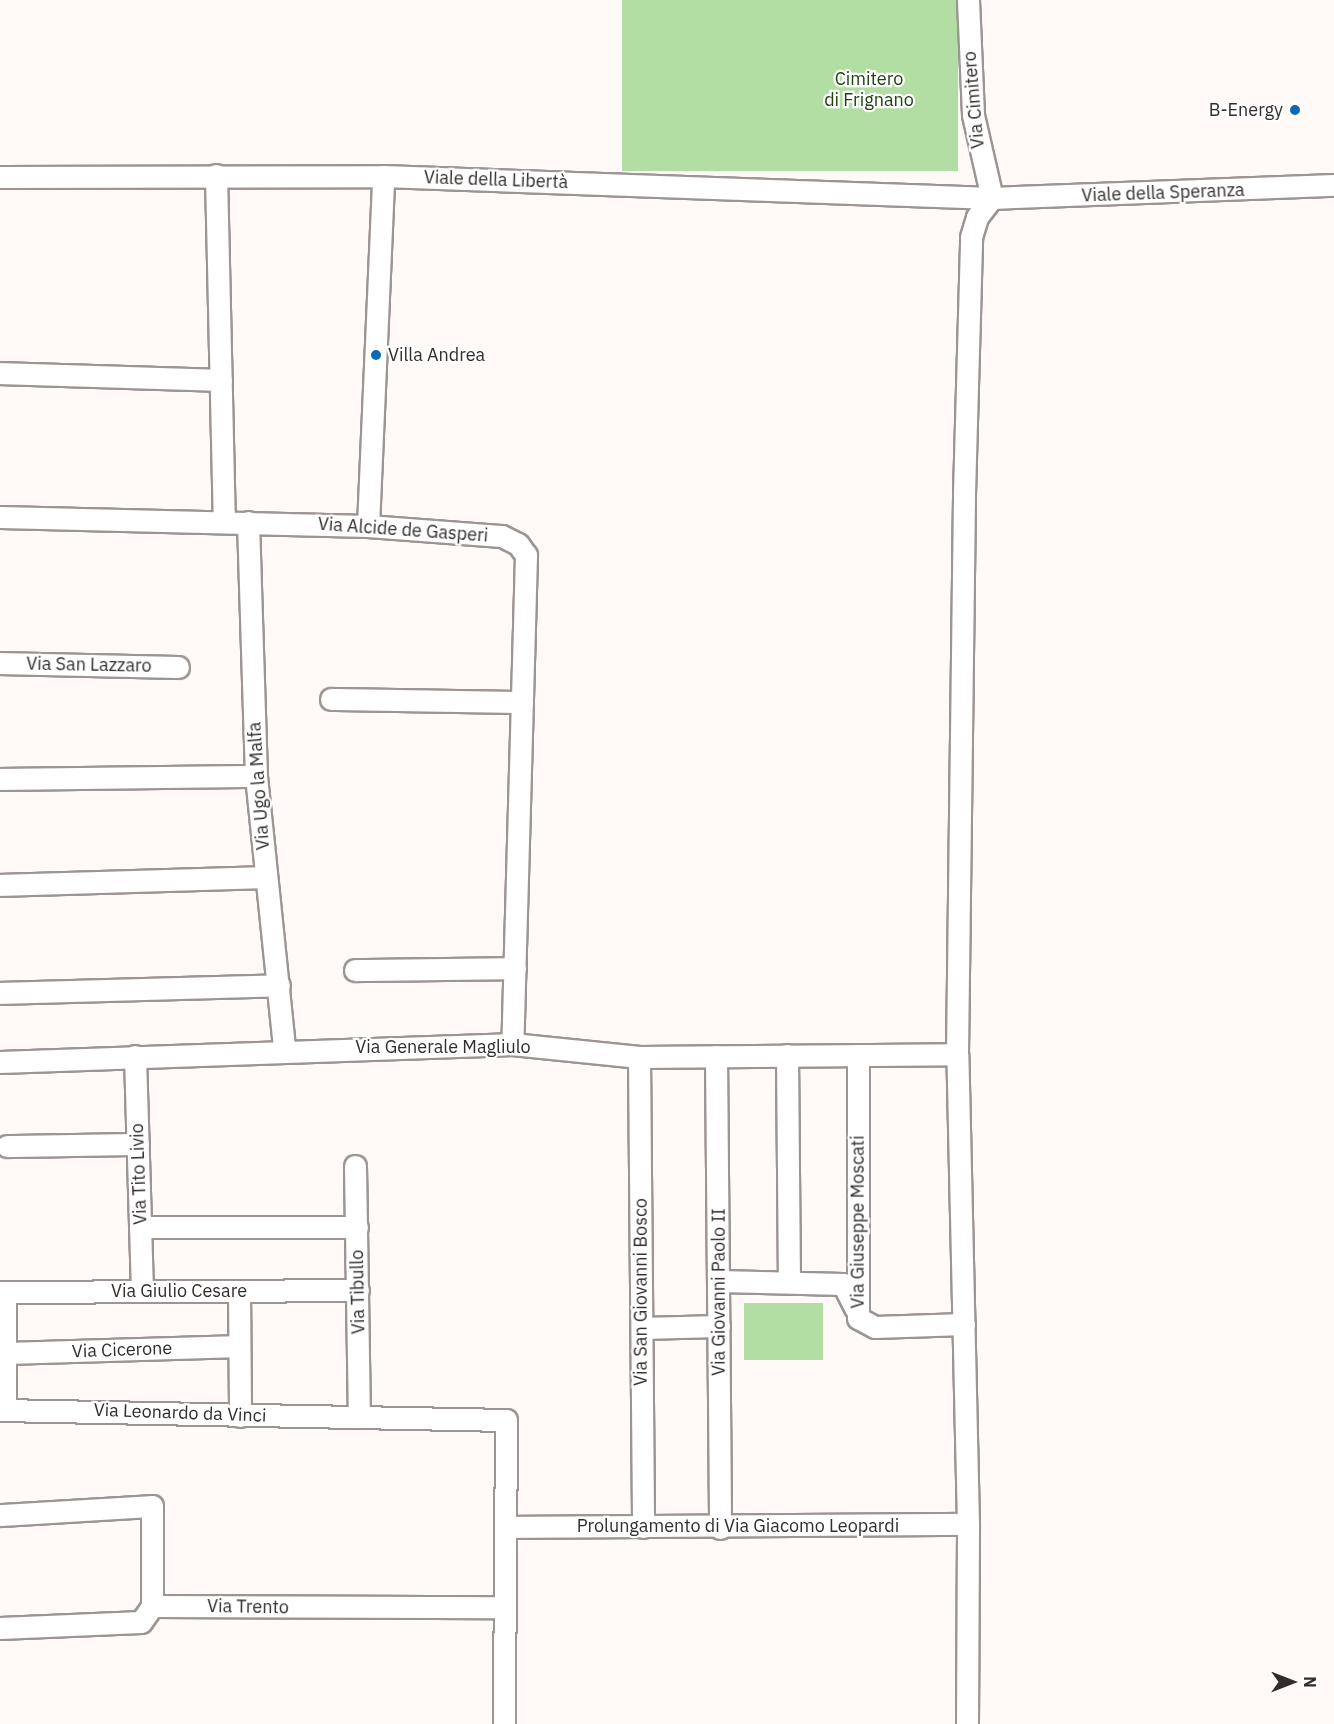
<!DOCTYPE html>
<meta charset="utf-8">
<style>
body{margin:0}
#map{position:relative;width:1334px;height:1724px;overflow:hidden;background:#fff9f7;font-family:"IBM Plex Sans",sans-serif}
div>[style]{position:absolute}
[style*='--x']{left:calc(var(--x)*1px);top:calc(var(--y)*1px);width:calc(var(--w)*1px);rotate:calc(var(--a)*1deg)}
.green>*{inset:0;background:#b2dea3;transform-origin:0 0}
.roads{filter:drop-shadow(2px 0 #9c9592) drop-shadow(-2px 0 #9c9592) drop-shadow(0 2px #9c9592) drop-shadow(0 -2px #9c9592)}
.minor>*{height:21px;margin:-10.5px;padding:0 10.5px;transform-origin:10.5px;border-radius:10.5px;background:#fff}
.dots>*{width:16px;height:16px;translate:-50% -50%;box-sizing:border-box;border:3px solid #fff;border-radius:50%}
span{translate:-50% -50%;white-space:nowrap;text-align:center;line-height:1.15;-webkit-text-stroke:4.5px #fff;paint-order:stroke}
.park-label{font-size:18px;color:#1d420d}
.street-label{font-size:18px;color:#302d2c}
.poi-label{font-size:18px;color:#302d2c}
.right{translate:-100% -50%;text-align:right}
.left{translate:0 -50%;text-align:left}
.north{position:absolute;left:1262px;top:1652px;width:60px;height:60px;-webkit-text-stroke:4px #fff;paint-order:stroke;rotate:90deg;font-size:16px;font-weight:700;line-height:24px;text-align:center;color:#302d2c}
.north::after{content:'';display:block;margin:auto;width:21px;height:27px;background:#302d2c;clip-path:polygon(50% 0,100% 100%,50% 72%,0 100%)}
</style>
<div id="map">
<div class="green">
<div style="left:622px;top:0;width:336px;height:171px"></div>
<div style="left:744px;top:1303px;width:79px;height:57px"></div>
</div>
<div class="roads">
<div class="minor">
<div style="--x:968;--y:0;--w:115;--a:87.5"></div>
<div style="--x:973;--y:115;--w:85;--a:77.1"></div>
<div style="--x:216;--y:175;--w:347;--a:88.7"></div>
<div style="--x:0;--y:177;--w:383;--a:-0.1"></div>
<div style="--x:383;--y:176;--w:609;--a:2.07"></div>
<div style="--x:992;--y:198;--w:342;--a:-2.2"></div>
<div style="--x:0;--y:373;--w:221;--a:1.8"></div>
<div style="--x:0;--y:517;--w:368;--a:1.4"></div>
<div style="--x:368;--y:526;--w:134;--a:4.3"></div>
<div style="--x:502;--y:536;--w:18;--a:27"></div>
<div style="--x:518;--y:544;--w:14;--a:54"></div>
<div style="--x:526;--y:555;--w:489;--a:91.6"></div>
<div style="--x:248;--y:522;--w:254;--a:88.2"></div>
<div style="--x:256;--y:776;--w:274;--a:84.1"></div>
<div style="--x:368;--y:526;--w:350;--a:-87.5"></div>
<div style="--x:0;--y:663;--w:178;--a:1.3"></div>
<div style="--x:331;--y:699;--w:191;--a:0.9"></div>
<div style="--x:0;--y:779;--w:256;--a:-0.7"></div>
<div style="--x:0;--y:885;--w:266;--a:-1.7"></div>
<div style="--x:355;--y:970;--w:160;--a:-0.7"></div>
<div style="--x:0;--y:993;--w:279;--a:-1.6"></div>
<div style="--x:787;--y:1055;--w:227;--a:89.5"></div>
<div style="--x:858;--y:1055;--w:263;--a:90"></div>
<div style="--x:135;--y:1056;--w:235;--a:88.3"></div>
<div style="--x:716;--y:1056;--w:472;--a:89.5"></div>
<div style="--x:639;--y:1057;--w:470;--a:89.5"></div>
<div style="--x:0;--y:1062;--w:512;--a:-2.01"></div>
<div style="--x:512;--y:1044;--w:128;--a:5.8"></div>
<div style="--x:639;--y:1057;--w:318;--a:-0.5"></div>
<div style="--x:7;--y:1146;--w:131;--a:-0.9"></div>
<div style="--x:355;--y:1166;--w:251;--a:89.1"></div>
<div style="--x:140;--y:1227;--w:217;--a:0"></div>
<div style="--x:719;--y:1281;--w:124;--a:1.4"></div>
<div style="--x:843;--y:1284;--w:28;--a:63"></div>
<div style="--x:239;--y:1291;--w:125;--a:89.5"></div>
<div style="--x:0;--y:1292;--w:358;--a:-0.3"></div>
<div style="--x:5;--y:1292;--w:118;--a:90"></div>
<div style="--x:858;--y:1318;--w:19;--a:28"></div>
<div style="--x:875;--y:1327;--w:89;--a:-1.9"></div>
<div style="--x:642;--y:1328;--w:77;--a:-1.5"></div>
<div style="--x:5;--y:1353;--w:234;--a:-1.7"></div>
<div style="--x:0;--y:1410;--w:506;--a:1.13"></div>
<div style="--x:506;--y:1420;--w:304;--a:90.4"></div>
<div style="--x:0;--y:1515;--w:152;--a:-3.4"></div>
<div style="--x:152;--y:1506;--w:100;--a:90"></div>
<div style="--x:508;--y:1527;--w:460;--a:-0.4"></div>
<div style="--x:0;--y:1628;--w:141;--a:-2.4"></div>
<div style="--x:141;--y:1622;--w:19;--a:-55"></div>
<div style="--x:152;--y:1606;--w:353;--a:0.2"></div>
<div style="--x:967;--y:1724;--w:200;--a:-89.7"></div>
<div style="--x:968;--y:1524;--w:470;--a:-91.3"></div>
<div style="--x:957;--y:1054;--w:560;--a:-89.28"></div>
<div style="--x:964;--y:494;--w:257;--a:-88.4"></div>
<div style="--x:971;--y:237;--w:21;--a:-73"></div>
<div style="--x:977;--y:217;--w:24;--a:-52"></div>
</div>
</div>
<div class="dots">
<div style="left:1295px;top:110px;background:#0b68b5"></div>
<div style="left:376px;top:355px;background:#0b68b5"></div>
</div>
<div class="park-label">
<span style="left:869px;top:90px">Cimitero<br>di Frignano</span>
</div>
<div class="street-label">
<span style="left:974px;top:100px;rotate:-95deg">Via Cimitero</span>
<span style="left:496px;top:180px;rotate:2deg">Viale della Libertà</span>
<span style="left:1163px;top:193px;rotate:-2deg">Viale della Speranza</span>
<span style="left:403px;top:530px;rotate:4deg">Via Alcide de Gasperi</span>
<span style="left:89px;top:665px;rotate:1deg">Via San Lazzaro</span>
<span style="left:259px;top:786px;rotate:-94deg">Via Ugo la Malfa</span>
<span style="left:443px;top:1047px">Via Generale Magliulo</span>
<span style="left:139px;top:1174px;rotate:-92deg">Via Tito Livio</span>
<span style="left:858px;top:1222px;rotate:-90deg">Via Giuseppe Moscati</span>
<span style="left:179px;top:1291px">Via Giulio Cesare</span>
<span style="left:358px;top:1292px;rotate:-91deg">Via Tibullo</span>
<span style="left:641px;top:1292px;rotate:-90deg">Via San Giovanni Bosco</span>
<span style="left:719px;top:1292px;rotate:-90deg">Via Giovanni Paolo II</span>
<span style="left:122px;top:1350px;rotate:-2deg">Via Cicerone</span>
<span style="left:180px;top:1413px;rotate:2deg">Via Leonardo da Vinci</span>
<span style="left:738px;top:1526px">Prolungamento di Via Giacomo Leopardi</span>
<span style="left:248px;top:1607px;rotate:1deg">Via Trento</span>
</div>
<div class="poi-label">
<span class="right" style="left:1283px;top:110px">B-Energy</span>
<span class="left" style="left:388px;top:355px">Villa Andrea</span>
</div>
<div class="north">N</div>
</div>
